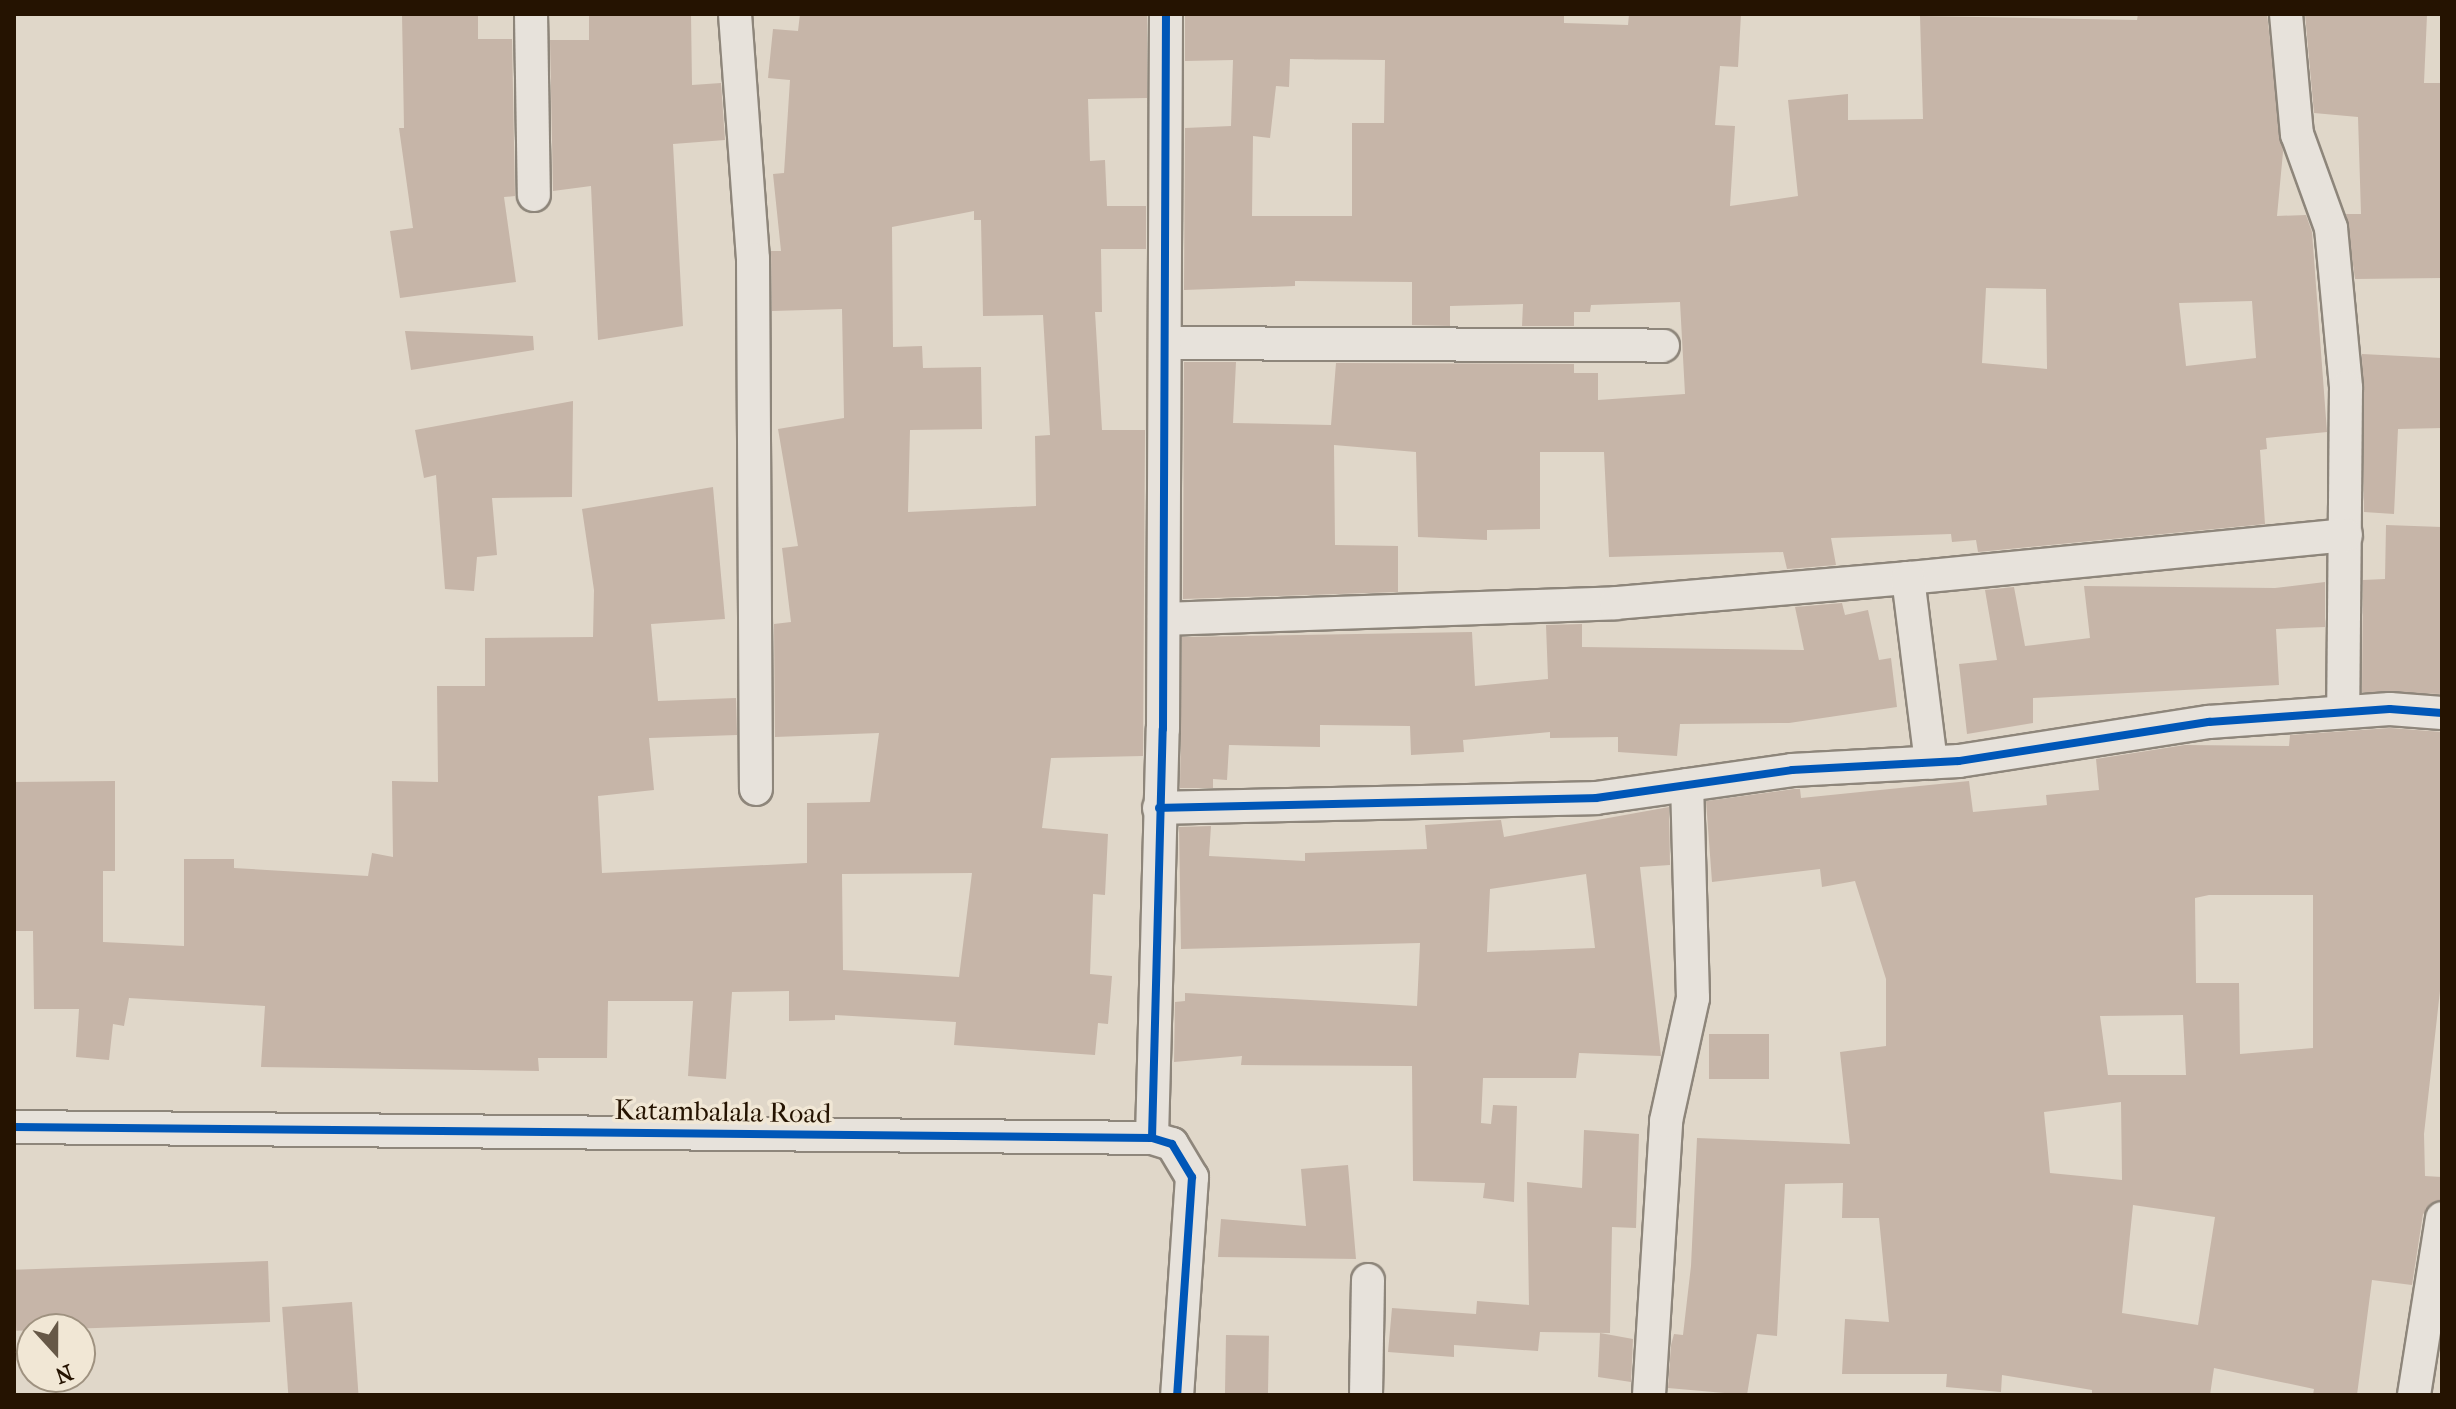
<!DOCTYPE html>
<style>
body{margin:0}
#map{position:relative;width:2456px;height:1409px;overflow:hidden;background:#e0d7c9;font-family:"IM FELL French Canon",serif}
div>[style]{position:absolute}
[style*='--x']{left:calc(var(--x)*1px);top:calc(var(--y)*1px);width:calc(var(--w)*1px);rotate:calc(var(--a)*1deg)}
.building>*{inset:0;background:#c6b5a8;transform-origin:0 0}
.roads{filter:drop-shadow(2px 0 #8e867b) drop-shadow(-2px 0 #8e867b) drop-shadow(0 2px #8e867b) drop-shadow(0 -2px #8e867b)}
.minor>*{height:32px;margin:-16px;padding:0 16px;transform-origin:16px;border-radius:16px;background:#e7e2db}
.cycleway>*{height:8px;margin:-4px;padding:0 4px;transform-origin:4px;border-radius:4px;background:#0057b8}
span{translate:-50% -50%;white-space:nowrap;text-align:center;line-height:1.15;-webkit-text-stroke:7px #f1e7d5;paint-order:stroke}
.street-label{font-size:28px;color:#251301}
.frame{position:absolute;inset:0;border:16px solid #251301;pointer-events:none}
.north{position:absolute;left:16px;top:1313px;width:80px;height:80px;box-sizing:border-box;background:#f1e7d5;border:2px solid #9f9280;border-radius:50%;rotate:159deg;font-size:22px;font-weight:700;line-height:32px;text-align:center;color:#251301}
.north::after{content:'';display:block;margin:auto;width:28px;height:36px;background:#665847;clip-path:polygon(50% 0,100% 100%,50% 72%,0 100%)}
</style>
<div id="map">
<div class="building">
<div style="clip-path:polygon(402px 14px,478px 14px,478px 39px,512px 39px,515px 196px,504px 197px,516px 282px,400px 298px,390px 231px,413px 228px,399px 128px,404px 128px)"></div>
<div style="clip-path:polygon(589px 14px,691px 14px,692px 85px,721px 83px,725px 140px,673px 144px,683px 326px,598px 340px,591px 186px,553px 191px,550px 40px,589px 40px)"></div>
<div style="clip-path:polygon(evenodd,800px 14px,1147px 14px,1147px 98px,1088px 99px,1090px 161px,1105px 160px,1107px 206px,1146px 206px,1146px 249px,1101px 249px,1102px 312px,1095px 312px,1102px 430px,1145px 430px,1143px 756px,1051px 758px,1042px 828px,1108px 834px,1105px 895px,1093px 894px,1090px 974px,1112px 976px,1108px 1024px,1098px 1023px,1095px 1055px,954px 1045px,956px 1022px,835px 1015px,835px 1020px,789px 1021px,789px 991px,732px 992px,726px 1079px,688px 1076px,693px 1001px,608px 1001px,607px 1058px,538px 1058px,539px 1071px,261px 1067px,265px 1006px,129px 998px,124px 1026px,113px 1024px,109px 1060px,76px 1057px,79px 1009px,34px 1009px,33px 931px,14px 931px,14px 782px,115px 781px,115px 871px,103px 871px,103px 942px,184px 946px,184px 859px,234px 859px,234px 868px,368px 876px,372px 853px,393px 857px,392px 781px,438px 782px,437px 686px,485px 686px,485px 638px,593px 637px,594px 590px,582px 509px,713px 487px,725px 619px,651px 624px,658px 701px,736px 698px,737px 735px,649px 738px,654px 790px,598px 796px,602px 873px,807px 863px,807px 803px,870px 802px,879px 733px,775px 737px,774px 624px,791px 622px,782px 548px,798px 546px,778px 429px,844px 418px,842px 309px,772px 311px,771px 251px,781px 251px,773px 174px,784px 173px,790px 80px,768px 78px,773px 29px,798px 31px,800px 14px,974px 211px,974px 220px,981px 220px,983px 316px,1043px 315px,1050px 435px,1035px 436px,1036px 506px,908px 512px,910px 430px,982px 429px,981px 367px,923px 368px,922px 346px,893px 347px,892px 227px,974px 211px,800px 14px,972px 873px,959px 977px,843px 970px,842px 874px,972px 873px)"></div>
<div style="clip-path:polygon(evenodd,1185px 14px,1564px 14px,1564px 23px,1628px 25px,1629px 14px,1741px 14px,1738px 67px,1720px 66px,1715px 125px,1735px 126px,1730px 206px,1798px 196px,1788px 100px,1848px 94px,1848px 120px,1923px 119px,1920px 16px,2137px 20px,2138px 14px,2267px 14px,2283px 152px,2277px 216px,2306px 215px,2312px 232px,2327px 432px,2266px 438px,2267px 449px,2260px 450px,2265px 524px,1978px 552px,1976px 540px,1952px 542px,1951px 534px,1831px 538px,1836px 565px,1787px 569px,1783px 552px,1609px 557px,1604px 452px,1540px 452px,1540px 529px,1487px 530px,1487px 540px,1418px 537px,1416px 452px,1334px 445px,1335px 545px,1398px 546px,1398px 592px,1183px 599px,1184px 362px,1236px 362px,1233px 423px,1331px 425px,1336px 363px,1574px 364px,1574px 373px,1598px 373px,1598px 400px,1685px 394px,1680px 302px,1591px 305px,1590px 312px,1574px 312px,1574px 326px,1522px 326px,1523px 304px,1450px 306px,1450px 326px,1412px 325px,1412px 282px,1295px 281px,1295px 286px,1184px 290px,1185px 128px,1231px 126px,1233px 60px,1185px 61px,1185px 14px,1290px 59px,1385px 60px,1384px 123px,1352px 123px,1352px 216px,1252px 216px,1253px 136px,1270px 138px,1276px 86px,1289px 87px,1290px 59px,1185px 14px,1986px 288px,2046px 289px,2047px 369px,1982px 363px,1986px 288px,1185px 14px,2252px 301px,2256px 358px,2186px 366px,2179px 303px,2252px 301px)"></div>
<div style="clip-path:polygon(2305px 14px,2427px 15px,2424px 83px,2442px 83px,2442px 278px,2355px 279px,2346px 214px,2361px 214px,2358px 117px,2314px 113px)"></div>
<div style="clip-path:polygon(405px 331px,533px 336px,534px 350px,411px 370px)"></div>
<div style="clip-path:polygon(2362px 354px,2442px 358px,2442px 428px,2398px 429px,2394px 514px,2364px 512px)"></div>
<div style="clip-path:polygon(573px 401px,572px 497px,492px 498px,497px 555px,477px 557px,474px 591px,445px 589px,436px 475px,424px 478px,415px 430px)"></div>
<div style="clip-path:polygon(2386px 525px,2442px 527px,2442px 694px,2362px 692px,2363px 580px,2385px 579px)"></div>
<div style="clip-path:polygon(2325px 582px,2325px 627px,2276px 629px,2279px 685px,2033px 698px,2033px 723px,1967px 734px,1959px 664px,1997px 660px,1985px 590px,2014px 587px,2025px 646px,2090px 638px,2084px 586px,2275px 588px)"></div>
<div style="clip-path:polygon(1842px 603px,1845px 615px,1868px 610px,1879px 660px,1891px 658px,1897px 707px,1789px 723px,1680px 724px,1677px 756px,1618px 752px,1618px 737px,1550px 738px,1550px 732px,1463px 740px,1464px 752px,1411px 755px,1410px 726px,1320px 725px,1320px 747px,1229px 745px,1227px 780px,1213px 779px,1213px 788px,1180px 788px,1182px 637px,1472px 632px,1475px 686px,1548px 679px,1546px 625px,1582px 624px,1582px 647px,1804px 650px,1795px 607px)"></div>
<div style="clip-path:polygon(evenodd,2390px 728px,2442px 732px,2442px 973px,2424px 1134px,2425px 1176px,2442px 1177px,2442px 1199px,2423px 1214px,2412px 1285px,2372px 1280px,2357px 1395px,2313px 1395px,2314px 1389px,2214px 1368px,2210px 1395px,2092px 1395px,2092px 1390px,2002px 1375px,2001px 1392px,1946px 1387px,1947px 1374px,1842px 1374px,1845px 1319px,1889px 1322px,1879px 1218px,1842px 1218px,1843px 1183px,1785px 1184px,1777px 1336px,1757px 1334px,1747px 1395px,1668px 1388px,1671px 1345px,1674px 1334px,1683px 1335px,1691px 1266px,1697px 1138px,1850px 1144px,1840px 1052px,1886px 1046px,1886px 979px,1855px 881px,1822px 887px,1820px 869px,1712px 882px,1706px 801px,1794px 789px,1800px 789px,1801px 798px,1969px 781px,1973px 812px,2047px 805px,2046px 795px,2099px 790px,2096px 759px,2185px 745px,2289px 746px,2290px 735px,2390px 728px,2209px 895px,2313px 895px,2313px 1048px,2240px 1054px,2239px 983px,2196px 983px,2195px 898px,2209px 895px,2390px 728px,2183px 1015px,2186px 1075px,2108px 1075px,2100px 1016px,2183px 1015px,2390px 728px,2121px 1102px,2122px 1180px,2050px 1173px,2044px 1112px,2121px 1102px,2390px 728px,2133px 1205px,2215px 1217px,2198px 1325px,2122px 1313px,2133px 1205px)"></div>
<div style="clip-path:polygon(evenodd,1669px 807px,1670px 865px,1640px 867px,1661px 1056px,1579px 1053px,1576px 1078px,1483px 1078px,1481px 1123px,1491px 1124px,1493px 1105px,1517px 1106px,1514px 1202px,1483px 1198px,1485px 1183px,1413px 1181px,1412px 1066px,1241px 1065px,1242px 1056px,1174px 1062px,1175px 1002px,1185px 1001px,1185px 993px,1417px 1006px,1420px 943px,1181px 949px,1179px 827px,1211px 826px,1209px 856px,1305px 861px,1305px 853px,1427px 849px,1425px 825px,1501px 820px,1504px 837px,1669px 807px,1586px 874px,1595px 948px,1487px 952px,1490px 889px,1586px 874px)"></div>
<div style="left:1709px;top:1034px;width:60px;height:45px"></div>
<div style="clip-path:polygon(1584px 1130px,1639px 1134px,1636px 1228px,1612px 1227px,1610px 1333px,1540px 1332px,1538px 1351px,1454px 1345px,1454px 1357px,1388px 1352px,1392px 1308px,1476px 1314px,1477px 1301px,1529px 1305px,1527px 1182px,1582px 1188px)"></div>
<div style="clip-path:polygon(1348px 1165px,1356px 1259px,1218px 1257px,1221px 1219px,1306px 1226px,1301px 1169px)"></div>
<div style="left:268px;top:1261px;width:61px;height:254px;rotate:88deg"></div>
<div style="left:352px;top:1302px;width:93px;height:70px;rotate:86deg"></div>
<div style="clip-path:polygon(1600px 1333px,1633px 1339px,1631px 1382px,1598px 1377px)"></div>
<div style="left:1226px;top:1335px;width:43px;height:60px;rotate:1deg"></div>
</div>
<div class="roads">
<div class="minor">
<div style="--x:531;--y:14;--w:181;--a:89.1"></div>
<div style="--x:735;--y:14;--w:246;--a:85.8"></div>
<div style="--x:753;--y:259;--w:530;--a:89.68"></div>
<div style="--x:2286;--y:14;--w:121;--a:84.8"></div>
<div style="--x:2297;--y:134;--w:100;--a:70.1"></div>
<div style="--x:2331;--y:228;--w:161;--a:84.6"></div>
<div style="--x:2346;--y:388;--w:324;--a:90.5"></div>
<div style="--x:1167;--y:343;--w:496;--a:0.3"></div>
<div style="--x:1908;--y:578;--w:440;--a:-5.6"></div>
<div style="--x:1164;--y:619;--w:452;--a:-2"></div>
<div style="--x:1616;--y:603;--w:293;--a:-4.9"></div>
<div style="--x:1908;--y:578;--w:186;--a:82.9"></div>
<div style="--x:1159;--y:808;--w:437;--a:-1.3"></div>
<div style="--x:1596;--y:798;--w:198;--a:-8.1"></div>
<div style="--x:1792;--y:770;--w:167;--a:-3.1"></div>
<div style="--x:1959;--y:761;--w:253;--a:-8.9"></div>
<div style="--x:2209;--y:722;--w:181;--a:-4.1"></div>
<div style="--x:2390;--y:709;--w:52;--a:4.4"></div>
<div style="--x:14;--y:1127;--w:1138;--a:0.55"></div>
<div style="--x:1152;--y:1138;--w:21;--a:17"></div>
<div style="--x:1172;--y:1144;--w:39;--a:59"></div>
<div style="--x:1192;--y:1177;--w:219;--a:93.9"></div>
<div style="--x:1152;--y:1138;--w:409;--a:-88.5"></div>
<div style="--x:1163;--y:729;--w:715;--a:-89.76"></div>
<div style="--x:1366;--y:1395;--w:115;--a:-89"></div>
<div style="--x:1649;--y:1395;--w:275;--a:-86.4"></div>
<div style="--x:1666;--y:1121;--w:126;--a:-77.6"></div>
<div style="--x:1693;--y:998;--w:213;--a:-91.6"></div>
<div style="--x:2414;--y:1395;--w:179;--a:-81"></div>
</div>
</div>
<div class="cycleway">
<div style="--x:1159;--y:808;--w:437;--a:-1.3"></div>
<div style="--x:1596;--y:798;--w:198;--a:-8.1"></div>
<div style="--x:1792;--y:770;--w:167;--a:-3.1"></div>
<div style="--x:1959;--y:761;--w:253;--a:-8.9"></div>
<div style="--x:2209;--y:722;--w:181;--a:-4.1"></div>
<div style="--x:2390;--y:709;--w:52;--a:4.4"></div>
<div style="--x:14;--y:1127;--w:1138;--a:0.55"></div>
<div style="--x:1152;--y:1138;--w:21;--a:17"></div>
<div style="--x:1172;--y:1144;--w:39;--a:59"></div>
<div style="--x:1192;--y:1177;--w:219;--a:93.9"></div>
<div style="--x:1152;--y:1138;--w:409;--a:-88.5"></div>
<div style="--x:1163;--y:729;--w:715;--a:-89.76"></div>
</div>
<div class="street-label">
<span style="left:723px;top:1112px;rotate:1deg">Katambalala Road</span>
</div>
<div class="frame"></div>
<div class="north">N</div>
</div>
